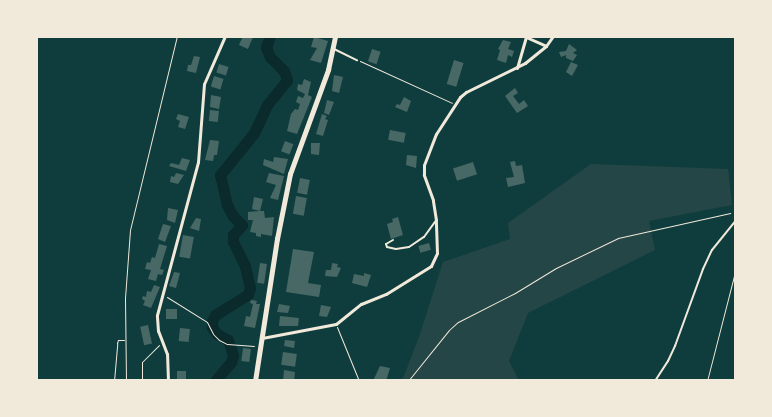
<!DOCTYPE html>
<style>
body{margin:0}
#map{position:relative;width:772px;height:417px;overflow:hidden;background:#0f3d3e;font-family:"Noto Serif",serif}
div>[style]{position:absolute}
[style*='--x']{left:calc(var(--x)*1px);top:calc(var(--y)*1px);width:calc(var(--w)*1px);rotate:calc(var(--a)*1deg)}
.green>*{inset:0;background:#244646}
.river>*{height:11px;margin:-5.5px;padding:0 5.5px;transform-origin:5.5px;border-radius:5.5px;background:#0a2a2b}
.building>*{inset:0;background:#486865;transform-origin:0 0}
.path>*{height:1px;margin:-0.5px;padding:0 0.5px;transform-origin:0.5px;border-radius:0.5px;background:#f1e9da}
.service>*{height:2px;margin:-1px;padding:0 1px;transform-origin:1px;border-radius:1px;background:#f1e9da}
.minor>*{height:3px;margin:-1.5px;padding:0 1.5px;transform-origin:1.5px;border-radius:1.5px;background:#f1e9da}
.secondary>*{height:4.5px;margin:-2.25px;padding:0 2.25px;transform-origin:2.25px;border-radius:2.25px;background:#f1e9da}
span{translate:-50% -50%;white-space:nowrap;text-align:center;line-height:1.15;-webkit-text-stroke:4px #f1e9da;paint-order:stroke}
.frame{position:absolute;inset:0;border:38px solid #f1e9da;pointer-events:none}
</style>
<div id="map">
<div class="green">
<div style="clip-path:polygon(591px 164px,728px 169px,732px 205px,649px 221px,655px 250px,528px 313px,509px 361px,519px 381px,400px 381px,404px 376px,420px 334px,443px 262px,510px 239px,508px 223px)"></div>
</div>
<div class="river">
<div style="--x:215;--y:381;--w:25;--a:-50"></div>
<div style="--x:231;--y:362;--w:7;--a:-74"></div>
<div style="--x:233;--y:355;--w:16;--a:-108"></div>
<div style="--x:228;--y:340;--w:13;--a:-151"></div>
<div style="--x:217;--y:334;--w:9;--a:-126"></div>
<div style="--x:212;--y:327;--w:6;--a:-90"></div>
<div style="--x:212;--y:321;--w:7;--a:-63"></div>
<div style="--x:215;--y:315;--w:39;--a:-32"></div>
<div style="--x:248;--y:294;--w:6;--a:-72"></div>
<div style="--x:250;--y:288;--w:23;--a:-103"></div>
<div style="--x:245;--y:266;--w:28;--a:-116"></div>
<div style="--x:233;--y:241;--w:6;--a:-90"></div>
<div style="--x:233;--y:235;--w:13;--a:-48"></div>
<div style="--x:242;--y:225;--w:13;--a:-135"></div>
<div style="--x:233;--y:216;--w:13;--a:-119"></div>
<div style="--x:227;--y:205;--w:31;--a:-103"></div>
<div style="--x:220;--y:175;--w:54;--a:-51"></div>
<div style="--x:254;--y:133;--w:31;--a:-65"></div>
<div style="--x:267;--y:105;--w:32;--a:-51"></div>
<div style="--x:287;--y:80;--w:9;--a:-108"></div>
<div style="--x:284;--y:71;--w:20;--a:-135"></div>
<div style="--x:270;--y:57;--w:11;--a:-112"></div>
<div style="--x:266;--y:47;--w:12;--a:-70"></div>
</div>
<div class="building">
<div style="clip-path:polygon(243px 36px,253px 37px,248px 49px,239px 45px)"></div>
<div style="clip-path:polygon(314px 37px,328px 41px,321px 63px,310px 60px,317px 48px,311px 47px)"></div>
<div style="clip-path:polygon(503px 40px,511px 42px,508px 49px,514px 51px,512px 57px,508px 55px,506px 63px,497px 60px,500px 50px,498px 49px)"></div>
<div style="clip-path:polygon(569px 44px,577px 50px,573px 53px,577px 55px,573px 61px,566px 58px,566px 55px,561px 57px,559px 52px,566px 51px)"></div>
<div style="left:372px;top:49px;width:9px;height:13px;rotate:18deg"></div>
<div style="clip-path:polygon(194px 56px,200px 57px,196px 73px,187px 71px,188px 65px,191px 65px)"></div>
<div style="left:454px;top:60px;width:10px;height:25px;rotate:17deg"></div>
<div style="clip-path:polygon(571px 62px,578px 65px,572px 76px,566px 72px)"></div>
<div style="left:219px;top:64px;width:10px;height:9px;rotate:17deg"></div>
<div style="clip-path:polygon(334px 75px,343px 77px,339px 93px,332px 91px)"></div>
<div style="left:214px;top:76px;width:10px;height:11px;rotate:17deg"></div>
<div style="clip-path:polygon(304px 79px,311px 82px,308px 95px,312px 97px,297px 134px,287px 131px,291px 114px,295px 109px,298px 110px,300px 104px,296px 102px,298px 96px,303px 98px,305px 94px,297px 90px,298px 84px,302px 85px)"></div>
<div style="clip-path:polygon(515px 88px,518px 93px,513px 96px,519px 104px,524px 100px,528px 106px,517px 113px,505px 96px)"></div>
<div style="clip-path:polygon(211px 95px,221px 97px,219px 109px,210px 107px)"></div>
<div style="clip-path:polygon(404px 97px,411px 101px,407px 112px,395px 107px,397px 104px,400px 105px)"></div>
<div style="clip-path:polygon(327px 100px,334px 102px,329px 115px,324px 113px)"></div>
<div style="left:210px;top:110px;width:9px;height:11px;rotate:6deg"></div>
<div style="clip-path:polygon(178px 114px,189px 117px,185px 129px,178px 127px,180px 121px,176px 119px)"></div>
<div style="clip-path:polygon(322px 114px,327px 116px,325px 119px,328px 120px,323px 136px,316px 134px)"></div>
<div style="left:390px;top:130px;width:16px;height:10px;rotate:11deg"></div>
<div style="clip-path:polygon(210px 140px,219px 141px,217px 155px,214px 155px,213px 161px,205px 160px)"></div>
<div style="left:285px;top:141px;width:9px;height:11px;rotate:21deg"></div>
<div style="clip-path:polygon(311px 143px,320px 143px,319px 155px,311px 154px)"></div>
<div style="clip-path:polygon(407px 155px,417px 156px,416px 168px,406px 165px)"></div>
<div style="clip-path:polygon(274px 157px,288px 159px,284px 174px,263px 165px,264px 159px,273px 162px)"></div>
<div style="clip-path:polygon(182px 158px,190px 160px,186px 171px,169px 166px,171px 163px,179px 165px)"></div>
<div style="clip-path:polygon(515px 161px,516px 166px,522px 165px,525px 183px,508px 187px,506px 178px,514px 177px,510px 162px)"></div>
<div style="left:473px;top:162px;width:13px;height:21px;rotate:72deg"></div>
<div style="clip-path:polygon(176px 173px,184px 175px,178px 184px,170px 182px,171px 176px,174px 177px)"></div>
<div style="clip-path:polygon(269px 173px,284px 176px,278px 200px,270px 198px,276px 185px,266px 182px)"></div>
<div style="left:300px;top:178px;width:10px;height:15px;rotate:11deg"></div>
<div style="left:296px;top:196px;width:11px;height:18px;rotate:10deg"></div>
<div style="clip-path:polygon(254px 197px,263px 199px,260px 211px,264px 211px,265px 218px,274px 217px,272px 236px,261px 234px,261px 237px,256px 236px,256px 233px,250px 232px,253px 220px,248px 220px,248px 212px,260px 211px,252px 209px)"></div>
<div style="clip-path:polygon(168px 208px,178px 210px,175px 223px,167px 220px)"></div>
<div style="clip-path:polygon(398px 217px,403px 235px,391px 239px,387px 224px,393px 222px,392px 219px)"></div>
<div style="clip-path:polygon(196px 218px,201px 219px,199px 231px,190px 228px)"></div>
<div style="clip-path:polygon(163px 224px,171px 226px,165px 242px,158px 239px)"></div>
<div style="left:183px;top:235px;width:11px;height:22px;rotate:10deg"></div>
<div style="left:429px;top:243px;width:7px;height:11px;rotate:74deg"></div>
<div style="clip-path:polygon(159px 244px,167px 246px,160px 269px,164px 270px,162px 275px,158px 274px,156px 281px,148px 279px,151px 270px,145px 269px,147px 262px,150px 263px,152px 257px,155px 258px)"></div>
<div style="clip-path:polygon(293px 249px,314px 252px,308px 283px,321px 285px,319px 297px,286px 292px)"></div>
<div style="left:260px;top:263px;width:7px;height:20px;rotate:8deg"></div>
<div style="clip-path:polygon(332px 263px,338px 264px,337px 267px,341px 268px,337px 277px,325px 276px,326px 270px,331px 270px)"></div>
<div style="clip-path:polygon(174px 272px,180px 273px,176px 288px,169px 286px)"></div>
<div style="clip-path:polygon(364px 273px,371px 275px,367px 287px,352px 283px,354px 274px,364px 276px)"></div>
<div style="clip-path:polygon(154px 285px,160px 287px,151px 308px,143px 305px,145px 301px,142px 299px,143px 296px,146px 297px,147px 291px,151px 292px)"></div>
<div style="clip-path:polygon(251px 300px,257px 301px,256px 304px,260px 304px,255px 328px,244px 326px,246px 316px,250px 317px,253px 304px,250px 303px)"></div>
<div style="clip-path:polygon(279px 304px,290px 306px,288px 313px,277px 312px)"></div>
<div style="clip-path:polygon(321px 305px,331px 307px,327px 317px,319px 316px)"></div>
<div style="left:166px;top:309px;width:11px;height:10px"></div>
<div style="clip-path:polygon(280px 316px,299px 318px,298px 326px,279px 326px)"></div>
<div style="left:148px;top:325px;width:19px;height:8px;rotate:78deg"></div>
<div style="left:180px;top:328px;width:10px;height:13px;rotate:6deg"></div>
<div style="clip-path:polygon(285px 340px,295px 341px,294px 348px,284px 346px)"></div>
<div style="left:243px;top:348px;width:8px;height:13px;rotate:7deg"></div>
<div style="left:283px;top:352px;width:14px;height:13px;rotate:8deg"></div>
<div style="clip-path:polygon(380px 366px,390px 368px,386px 381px,373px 381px)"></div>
<div style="clip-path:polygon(284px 370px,295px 372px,294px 381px,283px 381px)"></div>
<div style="left:177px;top:371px;width:9px;height:10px"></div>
</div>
<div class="path">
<div style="--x:360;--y:61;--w:101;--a:24.5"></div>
<div style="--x:167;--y:297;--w:47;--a:32"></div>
<div style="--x:207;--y:322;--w:13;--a:63"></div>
<div style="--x:213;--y:334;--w:8;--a:45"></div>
<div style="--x:219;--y:340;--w:9;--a:27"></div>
<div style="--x:227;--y:344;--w:27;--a:4"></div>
<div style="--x:337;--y:327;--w:58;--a:67.8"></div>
<div style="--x:114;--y:381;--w:38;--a:-85"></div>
<div style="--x:117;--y:343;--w:3;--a:-72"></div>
<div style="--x:118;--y:340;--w:6;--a:0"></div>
<div style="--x:126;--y:381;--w:83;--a:-90.7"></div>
<div style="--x:125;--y:298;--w:68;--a:-85.8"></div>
<div style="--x:130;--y:230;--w:200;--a:-76.4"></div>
<div style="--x:142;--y:381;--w:19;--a:-90"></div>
<div style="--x:142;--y:362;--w:24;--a:-45"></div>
<div style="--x:408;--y:381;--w:65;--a:-51.2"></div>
<div style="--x:449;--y:330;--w:12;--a:-42"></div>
<div style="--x:458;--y:322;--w:64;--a:-27"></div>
<div style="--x:515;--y:293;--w:48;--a:-31.4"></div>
<div style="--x:556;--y:268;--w:69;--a:-25.8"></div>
<div style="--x:618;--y:238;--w:115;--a:-12.6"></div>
<div style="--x:707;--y:381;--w:117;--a:-75.6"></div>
</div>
<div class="service">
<div style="--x:332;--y:48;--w:28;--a:26"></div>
<div style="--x:393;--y:240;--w:8;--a:150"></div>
<div style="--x:386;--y:244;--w:3;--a:72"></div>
<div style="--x:387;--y:247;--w:9;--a:13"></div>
<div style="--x:396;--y:249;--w:13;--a:-9"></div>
<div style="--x:409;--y:247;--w:18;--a:-34"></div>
<div style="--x:424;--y:237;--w:19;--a:-54"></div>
<div style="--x:655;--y:381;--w:24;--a:-57"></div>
<div style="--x:668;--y:361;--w:17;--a:-65"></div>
<div style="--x:675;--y:346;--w:82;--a:-70"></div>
<div style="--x:703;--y:269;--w:21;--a:-65"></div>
<div style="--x:712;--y:250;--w:38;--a:-51"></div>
</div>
<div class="minor">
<div style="--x:517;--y:68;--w:32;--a:-74"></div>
<div style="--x:526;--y:37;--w:22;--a:24"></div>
<div style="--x:735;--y:212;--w:1;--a:-45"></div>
<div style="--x:262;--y:338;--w:75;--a:-10.7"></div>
<div style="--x:336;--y:324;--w:32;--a:-39"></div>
<div style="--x:361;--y:304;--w:27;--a:-22"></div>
<div style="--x:386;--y:294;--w:53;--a:-31.9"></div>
<div style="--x:431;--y:266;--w:14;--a:-65"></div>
<div style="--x:437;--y:253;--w:33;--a:-92"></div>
<div style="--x:436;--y:220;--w:20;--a:-99"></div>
<div style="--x:433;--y:200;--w:27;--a:-110"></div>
<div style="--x:424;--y:175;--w:10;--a:-90"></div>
<div style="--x:424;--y:165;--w:33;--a:-69"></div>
<div style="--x:436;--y:134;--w:44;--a:-57"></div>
<div style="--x:460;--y:97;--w:8;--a:-40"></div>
<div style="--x:466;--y:92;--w:66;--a:-26.2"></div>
<div style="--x:525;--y:63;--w:27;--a:-39"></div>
<div style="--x:546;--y:46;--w:12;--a:-55"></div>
<div style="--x:168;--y:381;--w:27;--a:-92"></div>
<div style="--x:167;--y:354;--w:25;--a:-111"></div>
<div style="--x:158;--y:331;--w:16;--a:-94"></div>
<div style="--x:157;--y:315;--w:158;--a:-75"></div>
<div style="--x:198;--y:162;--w:78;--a:-85.6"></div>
<div style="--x:204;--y:84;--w:52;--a:-66.4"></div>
</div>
<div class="secondary">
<div style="--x:255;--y:381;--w:144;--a:-81.2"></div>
<div style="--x:277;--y:239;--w:66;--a:-78.7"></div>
<div style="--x:290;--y:174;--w:111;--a:-69.9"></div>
<div style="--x:328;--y:70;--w:35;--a:-78"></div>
</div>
<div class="frame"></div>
</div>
